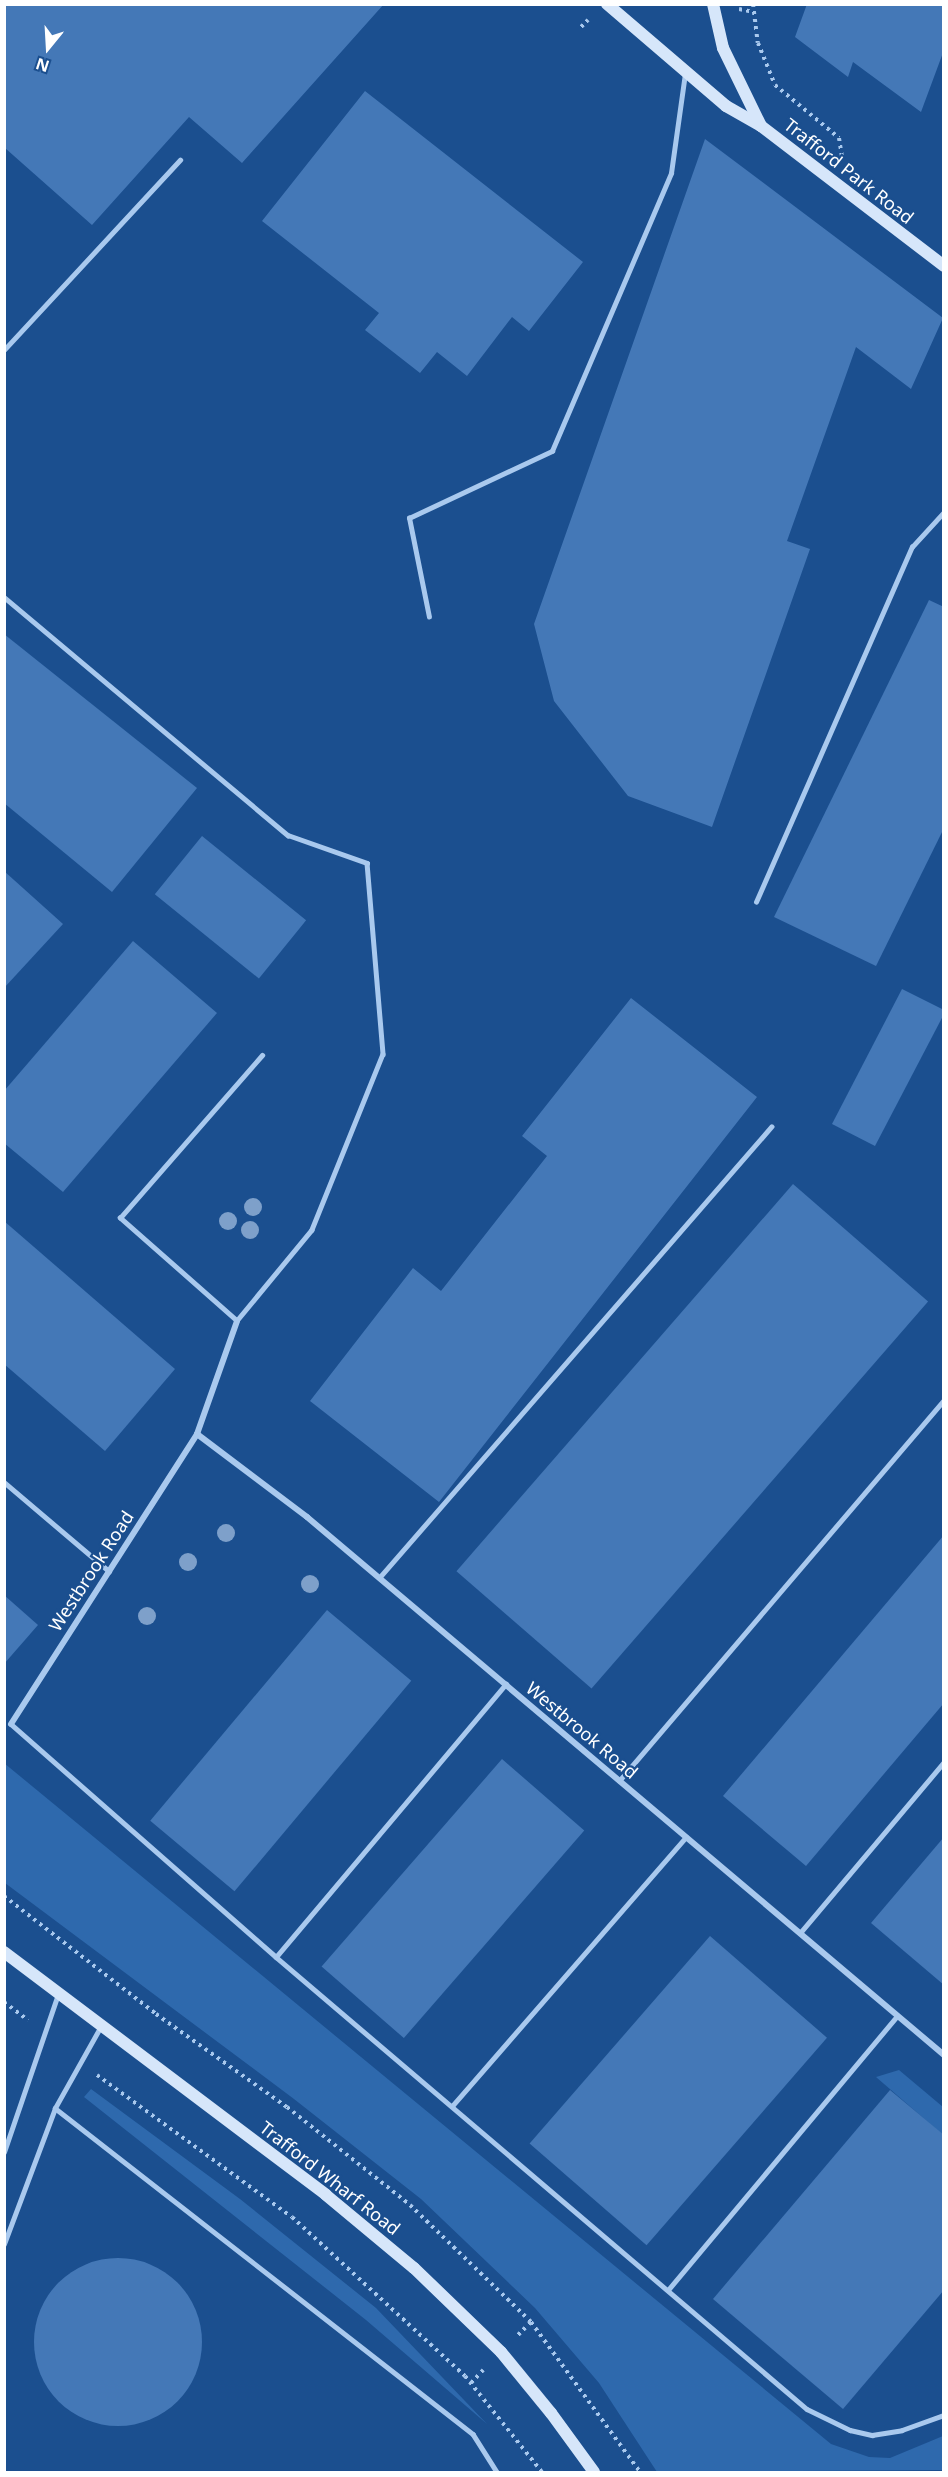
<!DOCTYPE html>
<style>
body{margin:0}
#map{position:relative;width:948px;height:2477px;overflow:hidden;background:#1b4f8f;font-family:"Noto Sans",sans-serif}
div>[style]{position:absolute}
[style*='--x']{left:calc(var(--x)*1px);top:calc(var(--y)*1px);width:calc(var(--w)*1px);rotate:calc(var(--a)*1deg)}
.green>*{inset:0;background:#2e69ad}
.building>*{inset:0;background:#4478b7;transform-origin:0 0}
.round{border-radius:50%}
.path>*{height:4px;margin-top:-2px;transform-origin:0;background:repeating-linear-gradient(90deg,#a9c9ee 0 3px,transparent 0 7.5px)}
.lane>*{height:4.5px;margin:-2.25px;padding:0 2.25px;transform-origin:2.25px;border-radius:2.25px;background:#a9c9ee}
.street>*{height:6px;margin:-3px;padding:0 3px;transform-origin:3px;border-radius:3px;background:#a9c9ee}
.secondary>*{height:12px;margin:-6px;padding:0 6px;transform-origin:6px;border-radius:6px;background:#d6e6fa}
.trees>*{width:18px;height:18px;margin:-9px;border-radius:50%;background:#7ea0ca}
span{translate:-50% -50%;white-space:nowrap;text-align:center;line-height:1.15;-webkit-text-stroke:4.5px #1b4f8f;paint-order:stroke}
.street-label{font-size:18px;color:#fff}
.frame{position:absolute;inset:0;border:6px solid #fff;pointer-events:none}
.north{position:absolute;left:18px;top:18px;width:60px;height:60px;-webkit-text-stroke:4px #1b4f8f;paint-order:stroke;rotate:198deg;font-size:16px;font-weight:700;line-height:24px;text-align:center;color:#fff}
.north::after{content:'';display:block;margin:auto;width:21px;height:27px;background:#fff;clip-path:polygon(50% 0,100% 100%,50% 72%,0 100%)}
</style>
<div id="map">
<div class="green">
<div style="clip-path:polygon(4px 1763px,831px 2444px,869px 2457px,890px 2458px,943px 2436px,943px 2470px,657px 2472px,599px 2383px,535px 2308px,421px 2199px,294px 2099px,5px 1883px)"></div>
<div style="clip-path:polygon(899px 2070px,943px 2107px,943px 2135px,876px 2077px)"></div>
<div style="clip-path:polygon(91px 2089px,240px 2199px,376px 2308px,487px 2424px,366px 2320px,84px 2097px)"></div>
</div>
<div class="building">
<div style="clip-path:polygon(5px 4px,384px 4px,242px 163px,189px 117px,92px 225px,5px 148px)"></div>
<div style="clip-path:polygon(807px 4px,944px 4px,944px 50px,921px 112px,853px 62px,848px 77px,795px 37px)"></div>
<div style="clip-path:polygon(365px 91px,583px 262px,529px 331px,512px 317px,467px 376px,437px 352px,420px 373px,365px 330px,379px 313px,262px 221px)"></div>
<div style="clip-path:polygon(705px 139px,943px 318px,911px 389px,856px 347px,787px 541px,810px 549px,712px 827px,628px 796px,554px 701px,534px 624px)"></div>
<div style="clip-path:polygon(929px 600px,944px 607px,944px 828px,876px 966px,774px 917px)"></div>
<div style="clip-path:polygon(4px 634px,197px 788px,112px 892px,4px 803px)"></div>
<div style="left:202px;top:836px;width:134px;height:75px;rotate:39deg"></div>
<div style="clip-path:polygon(4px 871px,63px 924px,4px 988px)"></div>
<div style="clip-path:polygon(133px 941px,217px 1013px,63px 1192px,4px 1143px,4px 1091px)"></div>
<div style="clip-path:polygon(902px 989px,944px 1010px,944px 1014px,875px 1146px,832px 1124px)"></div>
<div style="clip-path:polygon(631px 998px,757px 1097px,439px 1502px,310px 1401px,413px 1268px,441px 1291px,547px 1156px,522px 1136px)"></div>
<div style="left:793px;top:1184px;width:179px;height:513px;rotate:41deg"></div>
<div style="clip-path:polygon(4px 1221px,175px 1369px,105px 1451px,4px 1364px)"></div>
<div style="clip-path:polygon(944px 1535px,944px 1703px,806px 1866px,723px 1796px)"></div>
<div style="clip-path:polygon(4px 1595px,38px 1625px,4px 1664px)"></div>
<div style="left:327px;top:1610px;width:110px;height:275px;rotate:40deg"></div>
<div style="left:502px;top:1759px;width:109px;height:275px;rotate:41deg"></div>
<div style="clip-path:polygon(944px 1837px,944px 1985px,871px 1923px)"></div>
<div style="left:710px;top:1936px;width:155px;height:275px;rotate:41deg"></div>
<div style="clip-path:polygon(890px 2090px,944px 2135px,944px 2290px,843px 2409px,713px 2299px)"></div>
<div class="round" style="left:34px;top:2258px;width:168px;height:168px"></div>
</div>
<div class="path">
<div style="--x:753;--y:4;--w:39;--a:83"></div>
<div style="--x:758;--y:43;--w:45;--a:68"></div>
<div style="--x:775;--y:85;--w:83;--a:39.6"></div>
<div style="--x:839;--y:138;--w:18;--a:81"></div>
<div style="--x:739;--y:9;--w:14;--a:12"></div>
<div style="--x:581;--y:27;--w:10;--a:-45"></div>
<div style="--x:4;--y:1896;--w:192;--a:37.8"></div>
<div style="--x:156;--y:2014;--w:161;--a:35.4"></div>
<div style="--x:287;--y:2107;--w:157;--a:38.5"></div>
<div style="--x:410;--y:2205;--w:168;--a:44"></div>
<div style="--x:531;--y:2322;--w:185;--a:54"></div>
<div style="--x:4;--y:2002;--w:30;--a:37"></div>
<div style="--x:97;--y:2075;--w:241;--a:36.1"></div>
<div style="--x:292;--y:2217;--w:235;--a:42.6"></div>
<div style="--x:465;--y:2376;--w:123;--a:51.3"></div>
<div style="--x:518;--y:2335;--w:18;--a:-45"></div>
<div style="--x:471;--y:2383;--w:18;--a:-47"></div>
</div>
<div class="lane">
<div style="--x:4;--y:350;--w:259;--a:-47.2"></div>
<div style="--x:4;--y:597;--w:371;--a:40"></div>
<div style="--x:288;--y:835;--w:84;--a:19.5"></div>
<div style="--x:367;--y:863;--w:192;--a:85.2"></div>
<div style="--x:383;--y:1054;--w:190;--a:112"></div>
<div style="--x:312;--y:1230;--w:118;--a:129.5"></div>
<div style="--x:237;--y:1321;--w:156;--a:-138.6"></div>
<div style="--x:120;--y:1218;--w:216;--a:-48.9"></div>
<div style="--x:429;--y:617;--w:101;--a:-101.4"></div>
<div style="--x:409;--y:518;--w:158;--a:-25.1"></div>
<div style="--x:552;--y:451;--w:302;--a:-66.8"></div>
<div style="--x:671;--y:173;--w:101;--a:-82"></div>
<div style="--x:756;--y:902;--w:388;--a:-66.3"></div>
<div style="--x:912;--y:547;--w:47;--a:-47.6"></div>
<div style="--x:4;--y:1482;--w:138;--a:40.3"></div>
<div style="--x:379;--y:1578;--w:598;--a:-49"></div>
<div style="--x:11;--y:1724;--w:353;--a:41.3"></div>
<div style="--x:276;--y:1957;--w:697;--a:40.41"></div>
<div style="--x:807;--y:2409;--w:48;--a:26"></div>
<div style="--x:850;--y:2430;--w:23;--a:13"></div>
<div style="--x:872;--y:2435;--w:30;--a:-9"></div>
<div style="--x:902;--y:2430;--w:45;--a:-19.7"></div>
<div style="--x:619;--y:1781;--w:501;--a:-49.54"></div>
<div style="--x:800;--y:1933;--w:224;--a:-49.9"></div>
<div style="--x:276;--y:1957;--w:357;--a:-49.9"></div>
<div style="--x:453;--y:2105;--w:355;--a:-49"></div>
<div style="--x:55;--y:2108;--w:530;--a:37.95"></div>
<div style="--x:473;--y:2434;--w:45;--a:57.7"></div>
<div style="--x:4;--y:2152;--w:167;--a:-71.1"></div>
<div style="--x:4;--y:2244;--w:145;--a:-69.4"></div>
<div style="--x:55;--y:2108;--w:94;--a:-60.7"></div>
<div style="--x:668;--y:2290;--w:357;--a:-50.1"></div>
</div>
<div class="street">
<div style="--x:197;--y:1434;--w:138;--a:37"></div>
<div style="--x:307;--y:1517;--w:834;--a:40.18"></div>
<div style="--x:11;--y:1724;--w:345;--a:-57.3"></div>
<div style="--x:197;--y:1434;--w:120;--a:-70.5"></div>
</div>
<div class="secondary">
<div style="--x:607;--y:4;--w:157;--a:40.6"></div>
<div style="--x:726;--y:106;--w:40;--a:29.7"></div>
<div style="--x:761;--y:126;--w:230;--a:37.4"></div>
<div style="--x:713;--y:4;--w:45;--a:77.2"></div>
<div style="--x:723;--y:48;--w:87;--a:64"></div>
<div style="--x:4;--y:1952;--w:403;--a:37"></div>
<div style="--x:326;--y:2195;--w:114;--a:39.7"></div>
<div style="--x:414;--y:2268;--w:121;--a:44"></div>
<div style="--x:501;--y:2352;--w:79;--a:50.7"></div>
<div style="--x:551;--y:2413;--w:73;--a:53.9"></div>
</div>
<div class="trees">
<div style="left:253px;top:1207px"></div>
<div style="left:228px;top:1221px"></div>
<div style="left:250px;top:1230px"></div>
<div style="left:226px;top:1533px"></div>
<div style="left:188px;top:1562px"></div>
<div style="left:310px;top:1584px"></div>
<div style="left:147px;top:1616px"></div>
</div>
<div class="street-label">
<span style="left:849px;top:171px;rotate:38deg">Trafford Park Road</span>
<span style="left:91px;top:1571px;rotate:-57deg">Westbrook Road</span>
<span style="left:582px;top:1730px;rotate:40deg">Westbrook Road</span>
<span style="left:330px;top:2178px;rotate:38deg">Trafford Wharf Road</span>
</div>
<div class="frame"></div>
<div class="north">N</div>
</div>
